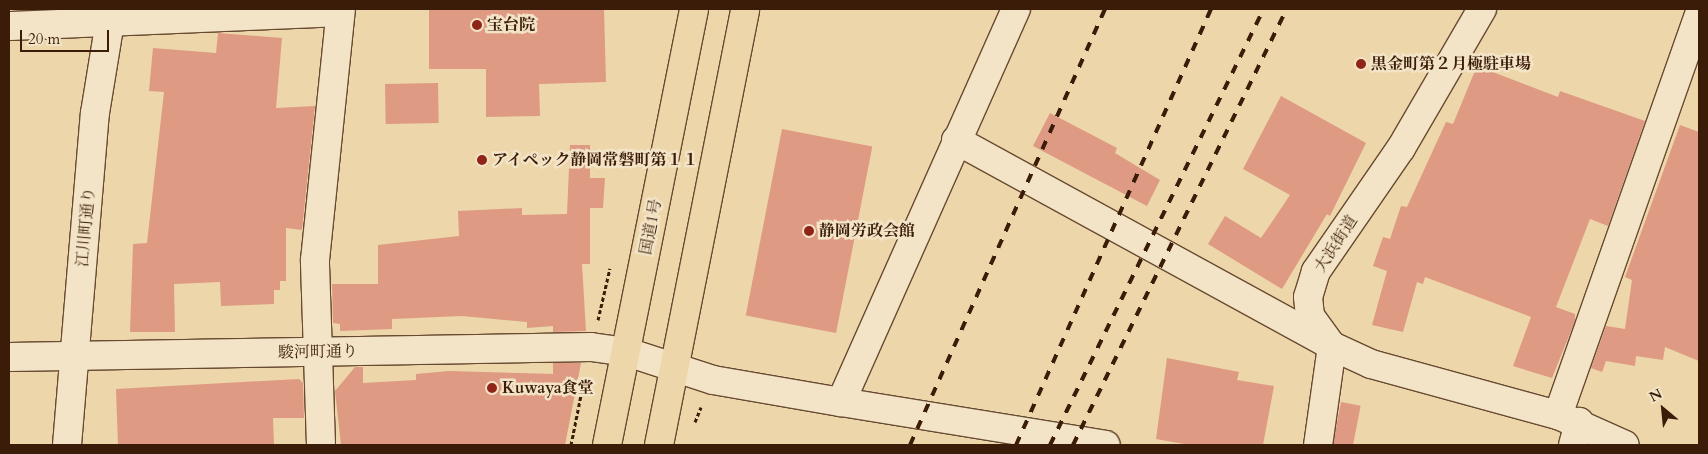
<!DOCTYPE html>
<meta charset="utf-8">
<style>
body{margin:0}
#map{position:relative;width:1708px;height:454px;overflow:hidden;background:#edd6a9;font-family:Cardo,"Noto Serif JP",serif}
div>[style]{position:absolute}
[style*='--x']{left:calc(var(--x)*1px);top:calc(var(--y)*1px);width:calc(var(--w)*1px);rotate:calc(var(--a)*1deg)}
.building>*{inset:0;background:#de9a82;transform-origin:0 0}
.path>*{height:3px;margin-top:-1.5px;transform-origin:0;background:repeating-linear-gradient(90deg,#3b1c09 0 4px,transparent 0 6.5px)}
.roads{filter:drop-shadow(1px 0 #684a31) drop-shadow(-1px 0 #684a31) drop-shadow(0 1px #684a31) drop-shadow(0 -1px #684a31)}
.minor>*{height:28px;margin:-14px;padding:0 14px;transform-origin:14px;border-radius:14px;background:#f3e4c7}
.highway>*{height:28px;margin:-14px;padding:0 14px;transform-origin:14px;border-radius:14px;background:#edd6a9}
.rail>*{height:4px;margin-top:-2px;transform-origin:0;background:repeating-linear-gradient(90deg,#3b1c09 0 9px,transparent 0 18px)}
.dots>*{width:14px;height:14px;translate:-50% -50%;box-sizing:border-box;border:2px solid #f3e4c7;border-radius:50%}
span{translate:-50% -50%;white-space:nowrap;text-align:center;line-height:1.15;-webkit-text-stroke:5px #f3e4c7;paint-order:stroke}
.poi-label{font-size:16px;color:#3b1c09;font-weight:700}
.left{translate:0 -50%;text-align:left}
.street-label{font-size:16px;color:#3b1c09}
.frame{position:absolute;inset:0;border:10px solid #3b1c09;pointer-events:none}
.north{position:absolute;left:1638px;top:384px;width:50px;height:50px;-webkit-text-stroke:4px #f3e4c7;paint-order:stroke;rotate:332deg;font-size:14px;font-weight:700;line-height:20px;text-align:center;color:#3b1c09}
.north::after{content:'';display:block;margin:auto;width:18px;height:22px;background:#3b1c09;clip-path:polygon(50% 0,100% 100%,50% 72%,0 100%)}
.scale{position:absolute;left:20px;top:30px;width:89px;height:22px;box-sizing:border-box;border:2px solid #3b1c09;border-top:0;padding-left:6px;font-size:15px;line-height:18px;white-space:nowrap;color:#3b1c09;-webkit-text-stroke:4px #f3e4c7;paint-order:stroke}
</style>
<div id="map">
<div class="building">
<div style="clip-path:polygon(429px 9px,604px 9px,606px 82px,539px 84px,540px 116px,486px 117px,486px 69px,429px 69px)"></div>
<div style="clip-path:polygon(218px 33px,282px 38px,276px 108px,315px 106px,302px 230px,286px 228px,286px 281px,280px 281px,280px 290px,274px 290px,274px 304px,221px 306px,220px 282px,174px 284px,175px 332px,130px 332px,133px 244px,147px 243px,164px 92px,149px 91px,153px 48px,216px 53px)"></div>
<div style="clip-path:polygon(1477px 66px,1558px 97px,1560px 91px,1645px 121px,1608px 226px,1590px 219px,1556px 307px,1575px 314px,1575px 321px,1552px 378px,1513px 366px,1531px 317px,1425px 277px,1423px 284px,1417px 282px,1403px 332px,1372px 325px,1387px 271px,1373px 266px,1383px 237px,1390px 239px,1401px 206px,1407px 207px,1446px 122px,1453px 124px)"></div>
<div style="left:438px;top:83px;width:40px;height:53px;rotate:89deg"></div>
<div style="clip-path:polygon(1281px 96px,1366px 143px,1330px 216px,1327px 214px,1282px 289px,1208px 244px,1225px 216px,1261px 238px,1290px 195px,1243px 169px)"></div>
<div style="clip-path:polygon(1050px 113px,1117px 148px,1115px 153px,1160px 180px,1147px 206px,1033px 146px)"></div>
<div style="clip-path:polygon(1680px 125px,1699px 132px,1699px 361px,1665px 347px,1663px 360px,1636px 356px,1635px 366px,1606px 361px,1602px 372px,1591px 368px,1606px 326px,1625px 329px,1632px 280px,1625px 277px)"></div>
<div style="left:782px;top:129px;width:92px;height:190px;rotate:11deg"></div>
<div style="clip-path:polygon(570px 145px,590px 145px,590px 178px,605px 178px,603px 208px,590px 208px,590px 264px,582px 264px,586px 331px,553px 332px,553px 326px,527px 328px,527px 322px,462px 316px,392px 319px,392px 329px,340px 331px,340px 324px,333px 323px,332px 284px,378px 284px,378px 245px,459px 236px,458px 211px,522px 208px,522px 215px,567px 214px)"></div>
<div style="clip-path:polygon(1167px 358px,1239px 372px,1237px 380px,1274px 386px,1263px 445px,1190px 445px,1156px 439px)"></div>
<div style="clip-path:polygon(553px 363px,581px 363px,565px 445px,341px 445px,335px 391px,355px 367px,363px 367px,363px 383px,416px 380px,416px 374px,449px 371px,553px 374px)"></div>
<div style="clip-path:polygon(299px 379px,303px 383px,304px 418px,273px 418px,274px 445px,118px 445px,116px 389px)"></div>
<div style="left:1341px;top:402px;width:20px;height:44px;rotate:11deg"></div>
</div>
<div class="path">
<div style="--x:598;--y:320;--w:53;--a:-77"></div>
<div style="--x:695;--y:422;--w:16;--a:-68"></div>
<div style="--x:571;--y:445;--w:71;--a:-78.7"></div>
</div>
<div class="roads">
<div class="minor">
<div style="--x:1482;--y:9;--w:161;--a:120.2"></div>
<div style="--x:1401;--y:148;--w:150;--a:124.6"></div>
<div style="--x:1316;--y:271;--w:27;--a:107"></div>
<div style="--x:1308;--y:297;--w:19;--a:84"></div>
<div style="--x:1310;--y:316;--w:37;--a:54"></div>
<div style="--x:1332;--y:346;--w:43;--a:24.8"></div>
<div style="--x:1371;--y:364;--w:194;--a:15.3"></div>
<div style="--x:1558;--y:415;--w:73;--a:24.1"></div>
<div style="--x:9;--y:26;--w:331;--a:-2.4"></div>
<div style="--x:956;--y:140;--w:429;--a:28.7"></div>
<div style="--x:1332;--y:346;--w:100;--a:98"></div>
<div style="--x:9;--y:357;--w:582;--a:-0.98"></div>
<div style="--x:591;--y:347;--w:36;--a:8"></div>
<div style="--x:627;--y:352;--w:90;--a:18"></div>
<div style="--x:713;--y:380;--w:130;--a:9.8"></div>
<div style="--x:841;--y:402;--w:430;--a:-66"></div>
<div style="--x:841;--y:402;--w:268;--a:9.2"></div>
<div style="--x:1558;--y:415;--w:425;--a:-70.6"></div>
<div style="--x:67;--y:445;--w:333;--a:-85.2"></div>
<div style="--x:95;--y:113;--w:105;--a:-80.7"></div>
<div style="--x:321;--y:445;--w:185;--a:-91.9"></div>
<div style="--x:315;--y:260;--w:252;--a:-84.1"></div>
<div style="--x:1573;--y:445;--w:24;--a:-75"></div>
</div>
<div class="highway">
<div style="--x:607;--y:445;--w:445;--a:-78.7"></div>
<div style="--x:659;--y:445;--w:444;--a:-78.8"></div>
</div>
</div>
<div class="rail">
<div style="--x:910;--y:445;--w:478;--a:-65.9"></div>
<div style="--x:1016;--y:445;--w:478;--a:-65.9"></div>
<div style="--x:1050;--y:445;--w:486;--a:-63.9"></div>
<div style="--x:1073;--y:445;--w:486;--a:-63.9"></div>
</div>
<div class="dots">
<div style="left:477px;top:25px;background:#8f2418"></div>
<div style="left:1361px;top:64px;background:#8f2418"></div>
<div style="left:482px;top:160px;background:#8f2418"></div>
<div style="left:809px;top:231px;background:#8f2418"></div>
<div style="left:492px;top:388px;background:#8f2418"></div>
</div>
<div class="poi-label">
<span class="left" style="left:487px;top:25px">宝台院</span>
<span class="left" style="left:1371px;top:64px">黒金町第２月極駐車場</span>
<span class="left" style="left:492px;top:160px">アイペック静岡常磐町第１１</span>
<span class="left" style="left:819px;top:231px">静岡労政会館</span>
<span class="left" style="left:502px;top:388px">Kuwaya食堂</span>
</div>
<div class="street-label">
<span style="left:86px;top:227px;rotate:-85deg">江川町通り</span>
<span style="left:651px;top:227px;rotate:-79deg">国道1号</span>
<span style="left:1336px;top:244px;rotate:-57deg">大浜街道</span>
<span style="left:318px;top:352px;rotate:-1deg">駿河町通り</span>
</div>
<div class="frame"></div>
<div class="north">N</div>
<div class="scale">20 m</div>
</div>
